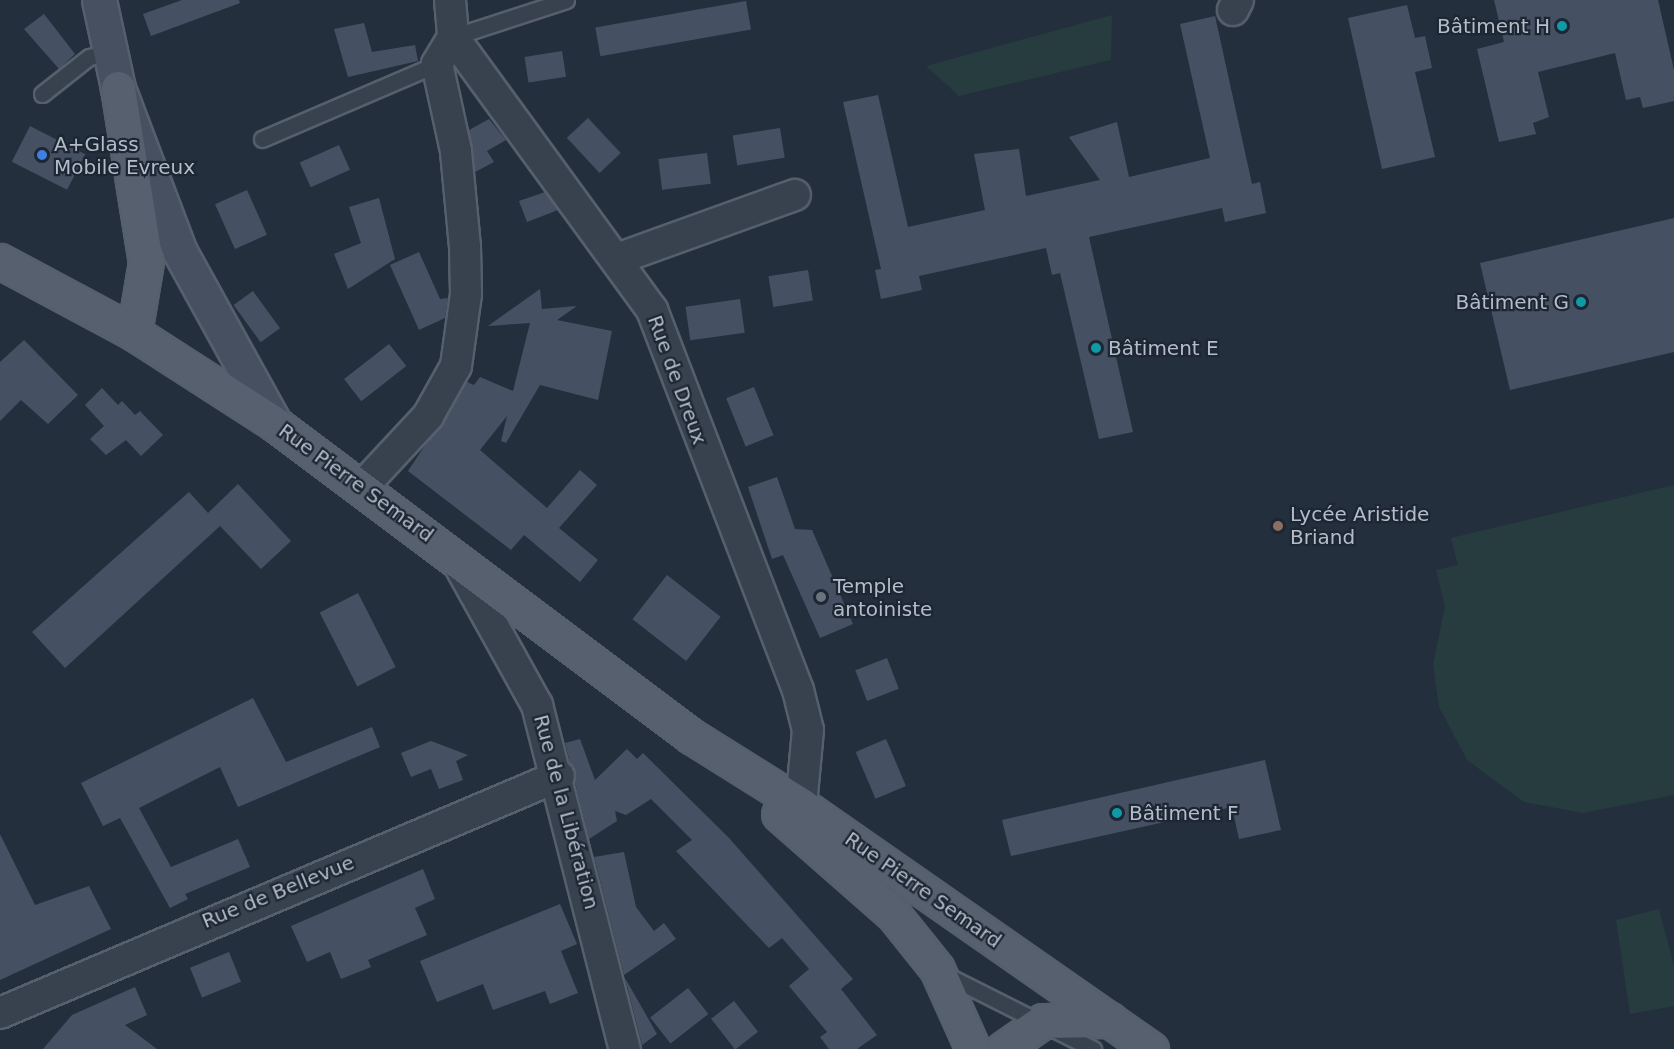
<!DOCTYPE html>
<meta charset="utf-8">
<style>
body{margin:0}
#map{position:relative;width:1674px;height:1049px;overflow:hidden;background:#242f3e;font-family:"DejaVu Sans",sans-serif}
div>[style]{position:absolute}
[style*='--x']{left:calc(var(--x)*1px);top:calc(var(--y)*1px);width:calc(var(--w)*1px);rotate:calc(var(--a)*1deg)}
.green>*{inset:0;background:#263c3f}
.building>*{inset:0;background:#455162;transform-origin:0 0}
.roads{filter:drop-shadow(2px 0 #565f6c) drop-shadow(-2px 0 #565f6c) drop-shadow(0 2px #565f6c) drop-shadow(0 -2px #565f6c)}
.lane>*{height:15px;margin:-7.5px;padding:0 7.5px;transform-origin:7.5px;border-radius:7.5px;background:#38414e}
.street>*{height:30px;margin:-15px;padding:0 15px;transform-origin:15px;border-radius:15px;background:#38414e}
.secondary>*{height:33px;margin:-16.5px;padding:0 16.5px;transform-origin:16.5px;border-radius:16.5px;background:#465061}
.primary>*{height:33px;margin:-16.5px;padding:0 16.5px;transform-origin:16.5px;border-radius:16.5px;background:#56606e}
.dots>*{width:16px;height:16px;translate:-50% -50%;box-sizing:border-box;border:3px solid #1d2633;border-radius:50%}
span{translate:-50% -50%;white-space:nowrap;text-align:center;line-height:1.15;-webkit-text-stroke:4.5px #1d2633;paint-order:stroke}
.poi-label{font-size:20px;color:#b4bcc9}
.right{translate:-100% -50%;text-align:right}
.left{translate:0 -50%;text-align:left}
.street-label{font-size:20px;color:#b4bcc9}
</style>
<div id="map">
<div class="green">
<div style="clip-path:polygon(1112px 15px,1111px 60px,959px 96px,926px 66px)"></div>
<div style="clip-path:polygon(1674px 485px,1674px 795px,1583px 813px,1524px 802px,1467px 760px,1439px 707px,1433px 665px,1445px 606px,1436px 570px,1458px 565px,1451px 538px)"></div>
<div style="clip-path:polygon(1659px 909px,1674px 966px,1674px 1006px,1630px 1014px,1616px 920px)"></div>
</div>
<div class="building">
<div style="clip-path:polygon(182px 0,239px 0,240px 3px,151px 36px,143px 14px)"></div>
<div style="clip-path:polygon(1494px 0,1658px 0,1674px 70px,1674px 101px,1643px 108px,1640px 97px,1626px 100px,1615px 53px,1538px 72px,1549px 117px,1533px 123px,1536px 134px,1499px 142px,1477px 49px,1504px 42px)"></div>
<div style="left:746px;top:1px;width:29px;height:153px;rotate:80deg"></div>
<div style="clip-path:polygon(1407px 5px,1415px 38px,1425px 36px,1432px 68px,1415px 72px,1435px 157px,1382px 169px,1348px 18px)"></div>
<div style="clip-path:polygon(44px 14px,75px 54px,59px 69px,24px 29px)"></div>
<div style="clip-path:polygon(1215px 16px,1252px 184px,1260px 182px,1266px 213px,1225px 222px,1222px 208px,1089px 237px,1133px 432px,1099px 439px,1060px 273px,1052px 275px,1046px 248px,919px 276px,922px 290px,881px 299px,875px 270px,881px 269px,843px 102px,878px 95px,908px 227px,985px 210px,974px 154px,1019px 149px,1026px 196px,1100px 180px,1069px 137px,1117px 122px,1129px 177px,1210px 158px,1180px 24px)"></div>
<div style="clip-path:polygon(364px 23px,372px 52px,415px 45px,418px 61px,348px 77px,334px 29px)"></div>
<div style="left:562px;top:51px;width:26px;height:38px;rotate:81deg"></div>
<div style="left:588px;top:118px;width:48px;height:29px;rotate:47deg"></div>
<div style="clip-path:polygon(489px 119px,506px 140px,487px 151px,494px 162px,475px 172px,469px 130px)"></div>
<div style="left:30px;top:126px;width:62px;height:40px;rotate:27deg"></div>
<div style="left:780px;top:128px;width:30px;height:48px;rotate:81deg"></div>
<div style="left:339px;top:145px;width:27px;height:43px;rotate:66deg"></div>
<div style="left:707px;top:153px;width:31px;height:49px;rotate:83deg"></div>
<div style="left:247px;top:190px;width:49px;height:35px;rotate:66deg"></div>
<div style="clip-path:polygon(545px 192px,558px 210px,527px 222px,519px 201px)"></div>
<div style="clip-path:polygon(379px 198px,395px 259px,348px 289px,334px 254px,361px 243px,349px 207px)"></div>
<div style="clip-path:polygon(1674px 218px,1674px 352px,1510px 390px,1480px 263px)"></div>
<div style="clip-path:polygon(419px 252px,440px 299px,448px 298px,445px 318px,419px 330px,390px 265px)"></div>
<div style="left:808px;top:270px;width:31px;height:40px;rotate:81deg"></div>
<div style="clip-path:polygon(540px 289px,542px 309px,577px 306px,557px 320px,612px 331px,598px 400px,540px 385px,506px 443px,501px 441px,507px 416px,480px 450px,547px 508px,580px 470px,597px 485px,559px 528px,598px 560px,580px 582px,524px 535px,511px 550px,408px 471px,467px 382px,474px 385px,480px 377px,513px 391px,530px 323px,488px 326px)"></div>
<div style="left:253px;top:291px;width:46px;height:24px;rotate:54deg"></div>
<div style="left:740px;top:299px;width:34px;height:55px;rotate:82deg"></div>
<div style="clip-path:polygon(24px 340px,78px 395px,48px 424px,21px 400px,0 421px,0 362px)"></div>
<div style="left:389px;top:344px;width:28px;height:57px;rotate:52deg"></div>
<div style="left:754px;top:387px;width:52px;height:30px;rotate:68deg"></div>
<div style="clip-path:polygon(102px 388px,118px 405px,122px 401px,135px 415px,140px 411px,163px 435px,141px 456px,126px 440px,106px 455px,90px 439px,104px 426px,85px 405px)"></div>
<div style="clip-path:polygon(777px 477px,795px 529px,812px 530px,853px 624px,820px 638px,783px 555px,772px 559px,748px 487px)"></div>
<div style="clip-path:polygon(238px 484px,291px 541px,261px 569px,220px 526px,65px 668px,32px 632px,189px 492px,208px 513px)"></div>
<div style="left:667px;top:575px;width:68px;height:56px;rotate:38deg"></div>
<div style="left:358px;top:593px;width:83px;height:43px;rotate:63deg"></div>
<div style="left:887px;top:658px;width:33px;height:34px;rotate:69deg"></div>
<div style="clip-path:polygon(253px 698px,286px 762px,372px 727px,380px 747px,238px 807px,220px 767px,139px 808px,171px 867px,238px 839px,250px 867px,185px 894px,188px 899px,170px 908px,120px 818px,103px 826px,81px 783px)"></div>
<div style="clip-path:polygon(580px 739px,595px 780px,627px 749px,637px 759px,643px 753px,729px 838px,853px 979px,841px 989px,877px 1035px,857px 1049px,829px 1049px,820px 1037px,827px 1032px,789px 986px,809px 969px,782px 938px,769px 948px,676px 851px,692px 840px,651px 799px,626px 815px,615px 811px,617px 821px,589px 839px,565px 743px)"></div>
<div style="left:886px;top:739px;width:51px;height:33px;rotate:67deg"></div>
<div style="clip-path:polygon(431px 741px,468px 755px,456px 761px,463px 780px,439px 789px,431px 769px,411px 777px,401px 753px)"></div>
<div style="clip-path:polygon(1265px 760px,1281px 830px,1239px 839px,1232px 807px,1011px 856px,1002px 820px)"></div>
<div style="clip-path:polygon(0 834px,35px 905px,89px 886px,111px 929px,0 980px)"></div>
<div style="clip-path:polygon(624px 852px,636px 907px,654px 931px,664px 923px,676px 939px,624px 975px,594px 857px)"></div>
<div style="clip-path:polygon(423px 869px,435px 899px,415px 908px,427px 935px,368px 960px,371px 967px,341px 979px,330px 952px,307px 962px,291px 926px)"></div>
<div style="clip-path:polygon(560px 904px,577px 944px,561px 951px,578px 993px,550px 1004px,545px 991px,493px 1010px,483px 984px,437px 1002px,420px 961px)"></div>
<div style="left:229px;top:952px;width:32px;height:42px;rotate:68deg"></div>
<div style="clip-path:polygon(625px 978px,657px 1034px,642px 1045px)"></div>
<div style="clip-path:polygon(135px 987px,147px 1015px,125px 1025px,157px 1049px,43px 1049px,72px 1015px)"></div>
<div style="left:688px;top:988px;width:33px;height:48px;rotate:52deg"></div>
<div style="left:734px;top:1001px;width:39px;height:29px;rotate:52deg"></div>
</div>
<div class="roads">
<div class="lane">
<div style="--x:453;--y:37;--w:119;--a:-18.1"></div>
<div style="--x:42;--y:94;--w:60;--a:-38.2"></div>
<div style="--x:89;--y:57;--w:23;--a:-13"></div>
<div style="--x:262;--y:139;--w:190;--a:-23.2"></div>
<div style="--x:944;--y:974;--w:167;--a:26.7"></div>
</div>
<div class="street">
<div style="--x:450;--y:0;--w:37;--a:85"></div>
<div style="--x:453;--y:37;--w:338;--a:53.9"></div>
<div style="--x:652;--y:310;--w:407;--a:69"></div>
<div style="--x:798;--y:690;--w:41;--a:76"></div>
<div style="--x:808;--y:730;--w:75;--a:95.3"></div>
<div style="--x:1233;--y:10;--w:11;--a:-63"></div>
<div style="--x:617;--y:259;--w:189;--a:-19.8"></div>
<div style="--x:363;--y:486;--w:96;--a:-47.1"></div>
<div style="--x:428;--y:416;--w:57;--a:-60.8"></div>
<div style="--x:456;--y:366;--w:73;--a:-82.1"></div>
<div style="--x:466;--y:294;--w:47;--a:-91.2"></div>
<div style="--x:465;--y:247;--w:96;--a:-95.4"></div>
<div style="--x:456;--y:151;--w:89;--a:-102.3"></div>
<div style="--x:437;--y:64;--w:31;--a:-59"></div>
<div style="--x:456;--y:559;--w:167;--a:61"></div>
<div style="--x:537;--y:705;--w:355;--a:75.7"></div>
<div style="--x:0;--y:1013;--w:607;--a:-22.98"></div>
</div>
<div class="secondary">
<div style="--x:99;--y:0;--w:90;--a:77.8"></div>
<div style="--x:118;--y:88;--w:175;--a:69.3"></div>
<div style="--x:180;--y:252;--w:196;--a:61.1"></div>
</div>
<div class="primary">
<div style="--x:118;--y:88;--w:176;--a:80.9"></div>
<div style="--x:146;--y:262;--w:72;--a:99.6"></div>
<div style="--x:0;--y:261;--w:152;--a:28.2"></div>
<div style="--x:134;--y:333;--w:168;--a:32.8"></div>
<div style="--x:275;--y:424;--w:520;--a:36.87"></div>
<div style="--x:691;--y:736;--w:130;--a:32.1"></div>
<div style="--x:801;--y:805;--w:427;--a:34.9"></div>
<div style="--x:779;--y:814;--w:152;--a:41.3"></div>
<div style="--x:893;--y:914;--w:70;--a:51.3"></div>
<div style="--x:937;--y:969;--w:88;--a:65.8"></div>
<div style="--x:1003;--y:1049;--w:49;--a:-35"></div>
<div style="--x:1043;--y:1021;--w:67;--a:-0.9"></div>
</div>
</div>
<div class="dots">
<div style="left:1562px;top:26px;background:#0f9aa8"></div>
<div style="left:42px;top:155px;background:#3f7fe0"></div>
<div style="left:1581px;top:302px;background:#0f9aa8"></div>
<div style="left:1096px;top:348px;background:#0f9aa8"></div>
<div style="left:1278px;top:526px;background:#8d6e63"></div>
<div style="left:821px;top:597px;background:#6b7280"></div>
<div style="left:1117px;top:813px;background:#0f9aa8"></div>
</div>
<div class="poi-label">
<span class="right" style="left:1550px;top:26px">Bâtiment H</span>
<span class="left" style="left:54px;top:156px">A+Glass<br>Mobile Evreux</span>
<span class="right" style="left:1569px;top:302px">Bâtiment G</span>
<span class="left" style="left:1108px;top:348px">Bâtiment E</span>
<span class="left" style="left:1290px;top:526px">Lycée Aristide<br>Briand</span>
<span class="left" style="left:833px;top:598px">Temple<br>antoiniste</span>
<span class="left" style="left:1129px;top:813px">Bâtiment F</span>
</div>
<div class="street-label">
<span style="left:677px;top:380px;rotate:70deg">Rue de Dreux</span>
<span style="left:356px;top:483px;rotate:36deg">Rue Pierre Semard</span>
<span style="left:566px;top:812px;rotate:75deg">Rue de la Libération</span>
<span style="left:923px;top:890px;rotate:35deg">Rue Pierre Semard</span>
<span style="left:278px;top:892px;rotate:-22deg">Rue de Bellevue</span>
</div>
</div>
